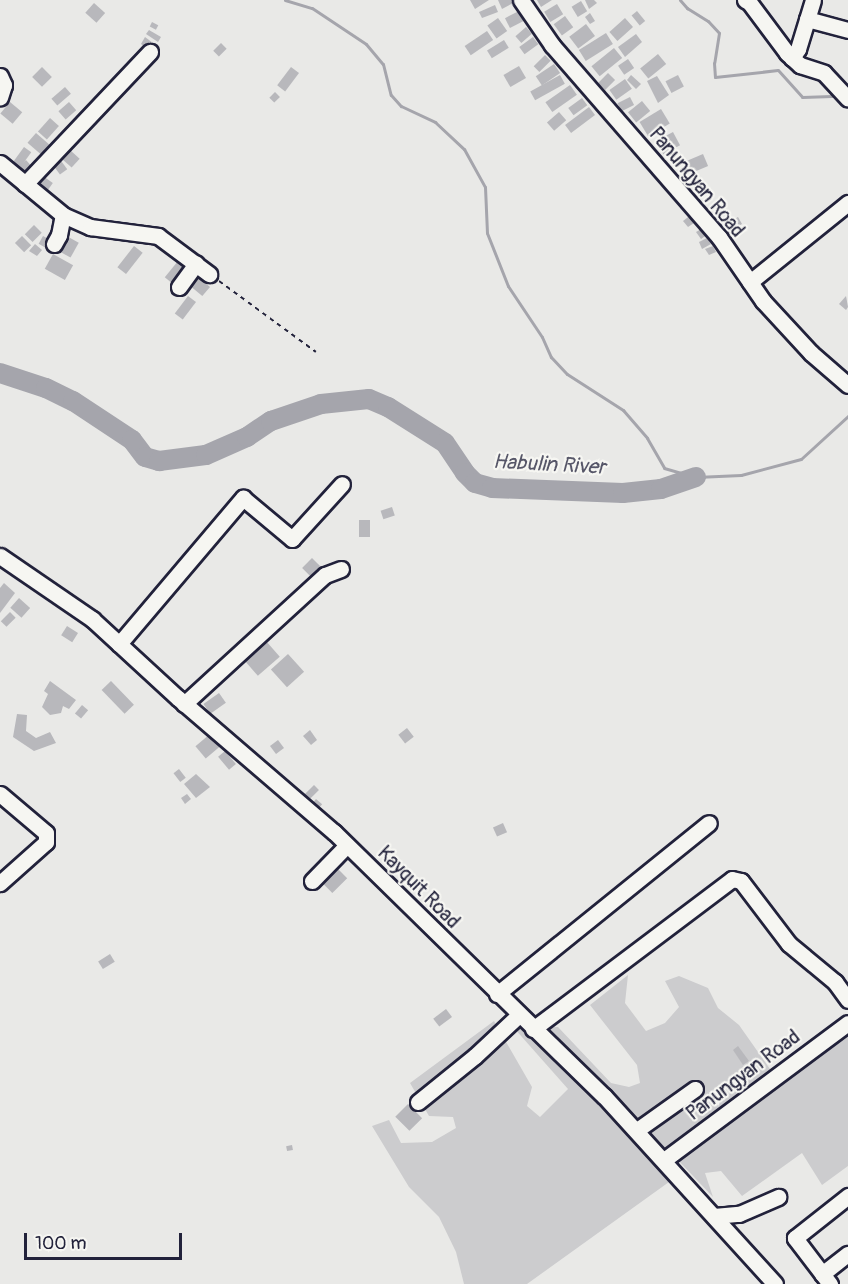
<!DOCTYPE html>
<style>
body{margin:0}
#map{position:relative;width:848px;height:1284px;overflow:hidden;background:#e9e9e7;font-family:Pangolin,sans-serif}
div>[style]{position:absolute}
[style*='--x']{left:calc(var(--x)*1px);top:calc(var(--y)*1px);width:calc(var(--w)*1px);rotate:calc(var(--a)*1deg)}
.green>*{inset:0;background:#ccccce}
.stream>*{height:3px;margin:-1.5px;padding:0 1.5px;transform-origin:1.5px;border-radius:1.5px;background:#a5a5ac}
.river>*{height:20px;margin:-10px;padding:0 10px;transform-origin:10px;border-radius:10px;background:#a5a5ac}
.building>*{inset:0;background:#b8b8bc;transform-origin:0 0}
.path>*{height:2px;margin-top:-1px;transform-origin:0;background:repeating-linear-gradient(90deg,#22223b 0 4.5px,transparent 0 9px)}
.roads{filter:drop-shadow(2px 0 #22223b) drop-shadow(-2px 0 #22223b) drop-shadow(0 2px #22223b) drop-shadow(0 -2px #22223b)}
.minor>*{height:15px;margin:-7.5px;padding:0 7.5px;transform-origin:7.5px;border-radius:7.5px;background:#f6f6f2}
span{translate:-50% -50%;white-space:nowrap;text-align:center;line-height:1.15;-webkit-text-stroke:4.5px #f6f6f2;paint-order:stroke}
.street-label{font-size:20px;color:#22223b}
.water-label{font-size:21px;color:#565668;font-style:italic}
.scale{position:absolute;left:24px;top:1233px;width:158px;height:27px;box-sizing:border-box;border:3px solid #22223b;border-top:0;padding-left:8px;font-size:18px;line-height:21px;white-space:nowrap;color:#22223b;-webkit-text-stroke:4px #f6f6f2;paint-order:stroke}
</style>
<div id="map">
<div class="green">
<div style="clip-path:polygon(628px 975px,625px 1003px,646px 1031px,665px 1023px,679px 1007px,665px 981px,679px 976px,708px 988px,718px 1008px,739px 1025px,770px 1069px,650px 1160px,669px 1182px,527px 1284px,464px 1284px,456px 1252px,439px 1217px,409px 1187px,372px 1126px,389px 1120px,401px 1143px,432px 1142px,456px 1128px,453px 1117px,429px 1116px,410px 1083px,494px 1021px,532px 1087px,527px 1106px,540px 1117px,568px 1089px,514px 1028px,558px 1027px,611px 1083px,629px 1087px,640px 1083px,637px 1065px,590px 1005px)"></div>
<div style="clip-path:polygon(848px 1037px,848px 1166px,822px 1185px,802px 1153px,742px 1196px,721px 1171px,705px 1173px,713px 1197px,675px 1157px)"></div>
</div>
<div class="stream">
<div style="--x:285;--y:0;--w:28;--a:17"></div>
<div style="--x:312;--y:8;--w:65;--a:33.7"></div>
<div style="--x:366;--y:44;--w:26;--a:50"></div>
<div style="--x:383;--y:64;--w:32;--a:76"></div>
<div style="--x:391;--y:95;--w:15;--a:48"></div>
<div style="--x:401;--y:106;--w:38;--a:25"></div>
<div style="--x:435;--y:122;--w:40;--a:43"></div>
<div style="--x:464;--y:149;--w:43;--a:61.1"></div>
<div style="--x:485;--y:187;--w:46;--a:87.5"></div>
<div style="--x:487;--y:233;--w:57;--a:68.4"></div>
<div style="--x:508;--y:286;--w:61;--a:56.3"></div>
<div style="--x:542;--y:337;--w:22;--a:66"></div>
<div style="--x:551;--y:357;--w:23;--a:47"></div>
<div style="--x:567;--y:374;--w:67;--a:32.7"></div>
<div style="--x:623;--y:410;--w:37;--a:49"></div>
<div style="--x:647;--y:438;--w:34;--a:60"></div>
<div style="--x:664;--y:468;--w:33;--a:16"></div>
<div style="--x:696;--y:477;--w:45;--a:-2.5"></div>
<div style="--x:741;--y:475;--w:62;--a:-14.9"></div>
<div style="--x:801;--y:459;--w:64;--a:-42.5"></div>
<div style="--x:680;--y:0;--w:11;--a:49"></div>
<div style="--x:687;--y:8;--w:25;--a:32"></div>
<div style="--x:708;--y:21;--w:16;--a:47"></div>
<div style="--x:719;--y:33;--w:30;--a:99"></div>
<div style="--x:714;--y:63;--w:14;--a:86"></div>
<div style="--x:715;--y:77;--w:63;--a:-6.3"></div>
<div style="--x:778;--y:70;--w:36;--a:48"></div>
<div style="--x:802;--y:97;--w:37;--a:-2"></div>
</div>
<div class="river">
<div style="--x:0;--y:373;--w:48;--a:18.1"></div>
<div style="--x:46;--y:388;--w:30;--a:26"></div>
<div style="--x:73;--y:401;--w:71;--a:33.5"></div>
<div style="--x:132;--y:440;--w:21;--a:53"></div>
<div style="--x:145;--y:457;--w:15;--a:16"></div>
<div style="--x:159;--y:461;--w:47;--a:-7.3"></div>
<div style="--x:206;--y:455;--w:45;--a:-23.7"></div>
<div style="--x:247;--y:437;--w:29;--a:-34"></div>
<div style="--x:271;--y:421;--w:53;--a:-18.8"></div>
<div style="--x:321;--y:404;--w:48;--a:-5.9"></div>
<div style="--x:369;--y:399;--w:21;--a:23"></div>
<div style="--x:388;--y:407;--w:67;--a:32.3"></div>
<div style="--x:445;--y:443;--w:36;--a:56"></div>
<div style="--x:465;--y:473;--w:14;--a:45"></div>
<div style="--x:475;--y:483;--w:18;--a:16"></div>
<div style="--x:492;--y:488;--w:131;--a:2.2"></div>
<div style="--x:623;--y:493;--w:38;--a:-6"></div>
<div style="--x:661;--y:489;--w:37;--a:-19"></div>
</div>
<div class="building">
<div style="clip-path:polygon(470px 0,489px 0,475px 9px)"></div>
<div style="clip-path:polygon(498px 0,512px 0,513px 3px,502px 9px)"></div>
<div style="clip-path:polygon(537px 0,552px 0,541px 7px)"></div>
<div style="clip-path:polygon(585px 0,594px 0,597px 3px,589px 9px)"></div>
<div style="left:581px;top:1px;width:12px;height:11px;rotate:59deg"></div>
<div style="left:94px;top:3px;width:15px;height:13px;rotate:42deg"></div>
<div style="left:557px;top:4px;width:12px;height:15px;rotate:59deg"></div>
<div style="clip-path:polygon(495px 5px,498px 12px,482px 18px,479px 12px)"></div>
<div style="left:521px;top:10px;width:11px;height:18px;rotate:63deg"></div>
<div style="left:637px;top:11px;width:13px;height:7px;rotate:51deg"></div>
<div style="clip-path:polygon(590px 13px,595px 21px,590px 24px,585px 17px)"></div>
<div style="left:565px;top:16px;width:14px;height:14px;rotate:54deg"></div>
<div style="left:498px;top:18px;width:16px;height:13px;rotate:55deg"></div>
<div style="left:625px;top:18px;width:12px;height:21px;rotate:48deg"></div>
<div style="left:152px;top:22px;width:7px;height:5px;rotate:27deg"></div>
<div style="left:586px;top:24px;width:15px;height:21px;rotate:53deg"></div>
<div style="left:526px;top:27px;width:9px;height:14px;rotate:49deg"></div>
<div style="clip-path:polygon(149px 30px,161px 37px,158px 42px,146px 34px)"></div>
<div style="left:487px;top:31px;width:11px;height:27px;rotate:56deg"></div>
<div style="left:606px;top:33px;width:13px;height:32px;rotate:58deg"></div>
<div style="clip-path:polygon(636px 34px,642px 42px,625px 57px,618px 47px)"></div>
<div style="clip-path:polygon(145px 37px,153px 43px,148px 49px,141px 44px)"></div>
<div style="left:533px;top:37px;width:9px;height:17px;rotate:54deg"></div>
<div style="left:504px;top:40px;width:9px;height:20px;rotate:58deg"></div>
<div style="left:221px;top:43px;width:8px;height:11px;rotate:45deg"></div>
<div style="left:614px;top:48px;width:13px;height:29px;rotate:51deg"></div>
<div style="left:658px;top:54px;width:13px;height:23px;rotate:51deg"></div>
<div style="left:545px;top:55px;width:8px;height:16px;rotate:45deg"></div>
<div style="left:628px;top:59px;width:11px;height:12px;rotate:56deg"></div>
<div style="left:554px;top:64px;width:11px;height:22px;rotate:56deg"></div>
<div style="left:519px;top:66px;width:14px;height:18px;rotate:60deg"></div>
<div style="left:42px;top:67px;width:14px;height:14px;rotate:45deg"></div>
<div style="left:291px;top:67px;width:10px;height:23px;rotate:37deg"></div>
<div style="left:608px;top:73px;width:10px;height:14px;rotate:45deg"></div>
<div style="left:560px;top:75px;width:10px;height:34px;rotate:61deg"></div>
<div style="clip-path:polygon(631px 75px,641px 84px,636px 89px,627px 80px)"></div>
<div style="left:678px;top:75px;width:13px;height:14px;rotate:63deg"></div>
<div style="clip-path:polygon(657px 76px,669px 95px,658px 103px,647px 81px)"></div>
<div style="left:625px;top:79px;width:12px;height:19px;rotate:55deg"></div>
<div style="left:570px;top:85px;width:12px;height:30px;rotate:55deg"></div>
<div style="left:65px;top:87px;width:9px;height:18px;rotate:49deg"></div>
<div style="left:275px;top:92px;width:7px;height:8px;rotate:45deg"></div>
<div style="left:630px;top:97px;width:9px;height:14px;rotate:63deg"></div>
<div style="left:582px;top:98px;width:9px;height:17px;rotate:54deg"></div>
<div style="left:642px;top:101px;width:13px;height:18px;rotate:51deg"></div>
<div style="left:10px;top:102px;width:16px;height:15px;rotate:40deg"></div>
<div style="left:69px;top:102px;width:11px;height:14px;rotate:49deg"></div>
<div style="left:589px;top:107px;width:10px;height:30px;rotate:53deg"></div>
<div style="left:661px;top:109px;width:17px;height:25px;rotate:59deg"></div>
<div style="left:559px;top:112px;width:11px;height:16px;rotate:49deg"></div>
<div style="left:50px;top:118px;width:12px;height:18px;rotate:42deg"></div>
<div style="left:673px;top:132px;width:15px;height:19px;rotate:62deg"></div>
<div style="left:36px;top:133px;width:18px;height:13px;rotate:41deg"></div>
<div style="left:24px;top:147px;width:9px;height:21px;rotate:36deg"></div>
<div style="left:70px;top:150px;width:13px;height:12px;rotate:42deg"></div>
<div style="left:703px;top:154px;width:13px;height:23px;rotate:67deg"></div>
<div style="left:59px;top:158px;width:14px;height:9px;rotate:54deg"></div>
<div style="left:26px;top:160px;width:13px;height:13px;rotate:48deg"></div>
<div style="left:43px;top:176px;width:12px;height:15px;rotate:35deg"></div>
<div style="clip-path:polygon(692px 214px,697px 221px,688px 227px,683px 221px)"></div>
<div style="left:738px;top:217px;width:8px;height:7px;rotate:60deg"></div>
<div style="left:729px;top:222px;width:12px;height:16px;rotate:48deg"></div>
<div style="left:34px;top:225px;width:11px;height:13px;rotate:45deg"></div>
<div style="clip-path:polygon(703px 228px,708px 234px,701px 239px,696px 232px)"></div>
<div style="left:63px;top:234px;width:18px;height:17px;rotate:29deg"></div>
<div style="left:22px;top:236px;width:13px;height:10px;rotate:45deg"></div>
<div style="left:43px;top:236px;width:10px;height:9px;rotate:29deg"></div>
<div style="clip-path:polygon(707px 238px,711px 244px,702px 249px,699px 242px)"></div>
<div style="clip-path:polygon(35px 244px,42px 250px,37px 256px,29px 251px)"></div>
<div style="left:134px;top:246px;width:11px;height:27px;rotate:38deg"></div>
<div style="clip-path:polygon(713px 246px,716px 252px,709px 255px,705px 249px)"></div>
<div style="left:53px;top:254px;width:23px;height:17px;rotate:29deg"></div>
<div style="left:178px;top:261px;width:14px;height:21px;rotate:39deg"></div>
<div style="left:197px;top:276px;width:17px;height:12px;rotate:40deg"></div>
<div style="left:188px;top:296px;width:10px;height:22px;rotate:37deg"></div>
<div style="clip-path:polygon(846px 296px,848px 307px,846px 310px,839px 304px)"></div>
<div style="left:392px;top:507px;width:9px;height:12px;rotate:72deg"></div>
<div style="left:370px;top:520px;width:17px;height:11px;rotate:90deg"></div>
<div style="left:312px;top:558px;width:16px;height:14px;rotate:45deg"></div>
<div style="clip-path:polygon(4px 583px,15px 593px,0 613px,0 588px)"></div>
<div style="left:19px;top:598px;width:15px;height:13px;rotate:42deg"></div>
<div style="left:10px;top:612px;width:8px;height:13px;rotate:45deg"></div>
<div style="left:67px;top:626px;width:13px;height:11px;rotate:32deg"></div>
<div style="left:266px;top:641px;width:21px;height:29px;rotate:49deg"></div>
<div style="left:288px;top:654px;width:24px;height:23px;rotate:48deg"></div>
<div style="clip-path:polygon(50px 681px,76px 700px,69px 709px,63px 706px,61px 713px,50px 715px,42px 707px,48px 694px,44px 691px)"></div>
<div style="left:111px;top:681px;width:33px;height:13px;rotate:46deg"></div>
<div style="left:219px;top:693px;width:12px;height:19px;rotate:55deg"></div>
<div style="left:82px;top:705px;width:8px;height:11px;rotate:40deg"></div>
<div style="clip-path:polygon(17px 714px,27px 715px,26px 731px,36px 738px,50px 732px,56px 743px,34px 751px,13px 737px)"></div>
<div style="left:407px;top:728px;width:11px;height:11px;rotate:52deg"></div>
<div style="clip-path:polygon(310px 730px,317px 740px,311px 745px,303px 736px)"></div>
<div style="left:210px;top:734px;width:16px;height:19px;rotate:50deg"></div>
<div style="left:278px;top:740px;width:10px;height:10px;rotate:53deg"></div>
<div style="left:225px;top:751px;width:17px;height:9px;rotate:50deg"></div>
<div style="left:179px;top:769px;width:11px;height:7px;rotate:52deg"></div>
<div style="clip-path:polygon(196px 774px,210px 787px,196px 798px,184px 784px)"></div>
<div style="left:314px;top:785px;width:7px;height:16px;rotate:45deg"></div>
<div style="clip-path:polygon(187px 794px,191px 799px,185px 804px,181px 798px)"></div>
<div style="left:316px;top:799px;width:8px;height:6px;rotate:40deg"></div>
<div style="left:503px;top:823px;width:10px;height:11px;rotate:66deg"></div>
<div style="left:338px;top:869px;width:13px;height:21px;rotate:45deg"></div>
<div style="left:110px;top:954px;width:9px;height:14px;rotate:58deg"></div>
<div style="left:446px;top:1009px;width:10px;height:16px;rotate:53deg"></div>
<div style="clip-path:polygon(738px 1046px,749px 1061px,743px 1065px,733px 1050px)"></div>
<div style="left:408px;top:1104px;width:20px;height:18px;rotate:45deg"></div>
<div style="left:292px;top:1145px;width:5px;height:6px;rotate:79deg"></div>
</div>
<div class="path">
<div style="--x:219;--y:281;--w:120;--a:36.2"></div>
</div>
<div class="roads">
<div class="minor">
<div style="--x:521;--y:0;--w:55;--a:55.4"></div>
<div style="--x:552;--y:45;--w:254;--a:49"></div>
<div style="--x:719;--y:237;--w:78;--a:55.5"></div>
<div style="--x:763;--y:301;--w:71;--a:47.3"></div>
<div style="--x:811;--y:353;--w:49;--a:40.9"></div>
<div style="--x:745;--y:0;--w:4;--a:27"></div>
<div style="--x:749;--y:2;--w:64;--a:53.3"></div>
<div style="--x:787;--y:53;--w:18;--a:43"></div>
<div style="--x:800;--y:65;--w:25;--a:18"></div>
<div style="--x:824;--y:73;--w:35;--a:47"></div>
<div style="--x:807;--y:19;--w:42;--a:15"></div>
<div style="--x:792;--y:58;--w:11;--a:-56"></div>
<div style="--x:798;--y:49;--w:51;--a:-73"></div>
<div style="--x:0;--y:76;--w:10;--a:66"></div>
<div style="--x:4;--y:85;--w:13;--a:108"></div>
<div style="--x:0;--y:163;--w:82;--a:39.5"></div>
<div style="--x:63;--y:215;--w:30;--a:24"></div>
<div style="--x:90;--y:227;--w:69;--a:7.5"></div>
<div style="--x:158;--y:236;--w:64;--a:36.7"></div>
<div style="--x:25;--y:184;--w:182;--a:-46.6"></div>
<div style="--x:54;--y:244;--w:10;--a:-61"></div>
<div style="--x:59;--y:235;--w:20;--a:-79"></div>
<div style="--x:750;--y:282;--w:126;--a:-38.9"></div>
<div style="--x:179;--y:287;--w:29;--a:-54"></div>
<div style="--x:0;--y:556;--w:112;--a:34.4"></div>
<div style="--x:92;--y:619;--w:117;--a:42.6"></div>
<div style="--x:178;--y:698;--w:206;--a:40.7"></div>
<div style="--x:334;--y:832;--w:378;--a:44.4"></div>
<div style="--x:604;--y:1096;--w:254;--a:47.7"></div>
<div style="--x:119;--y:644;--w:192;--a:-49.7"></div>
<div style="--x:243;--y:498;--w:64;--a:39.9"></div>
<div style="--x:292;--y:539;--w:74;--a:-47.7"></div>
<div style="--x:184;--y:704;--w:191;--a:-42.5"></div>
<div style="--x:325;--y:575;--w:17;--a:-21"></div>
<div style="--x:0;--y:794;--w:60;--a:40.3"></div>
<div style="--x:46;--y:833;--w:9;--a:90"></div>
<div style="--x:46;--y:842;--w:62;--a:138.3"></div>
<div style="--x:312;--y:881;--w:50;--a:-45.8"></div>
<div style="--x:497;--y:994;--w:272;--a:-38.9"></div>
<div style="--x:533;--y:1029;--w:249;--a:-37"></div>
<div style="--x:732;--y:879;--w:9;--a:13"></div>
<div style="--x:741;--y:881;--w:79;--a:52.7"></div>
<div style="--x:789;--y:944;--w:60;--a:39.6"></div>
<div style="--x:835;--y:982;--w:22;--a:54"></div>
<div style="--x:418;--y:1102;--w:73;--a:-38.9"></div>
<div style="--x:475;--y:1056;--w:60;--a:-43"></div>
<div style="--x:637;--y:1130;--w:71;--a:-35.3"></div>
<div style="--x:664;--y:1160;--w:229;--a:-36.7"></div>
<div style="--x:714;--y:1216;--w:25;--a:-5"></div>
<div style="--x:739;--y:1214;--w:43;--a:-23.6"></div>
<div style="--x:822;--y:1274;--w:33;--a:-38"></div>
<div style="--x:830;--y:1284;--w:58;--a:-127.3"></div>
<div style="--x:795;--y:1238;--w:68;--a:-38.4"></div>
</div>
</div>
<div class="street-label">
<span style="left:697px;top:182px;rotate:50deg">Panungyan Road</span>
<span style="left:419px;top:887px;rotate:45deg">Kayquit Road</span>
<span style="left:743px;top:1075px;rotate:-37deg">Panungyan Road</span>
</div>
<div class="water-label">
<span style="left:549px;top:465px;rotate:3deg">Habulin River</span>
</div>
<div class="scale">100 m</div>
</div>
